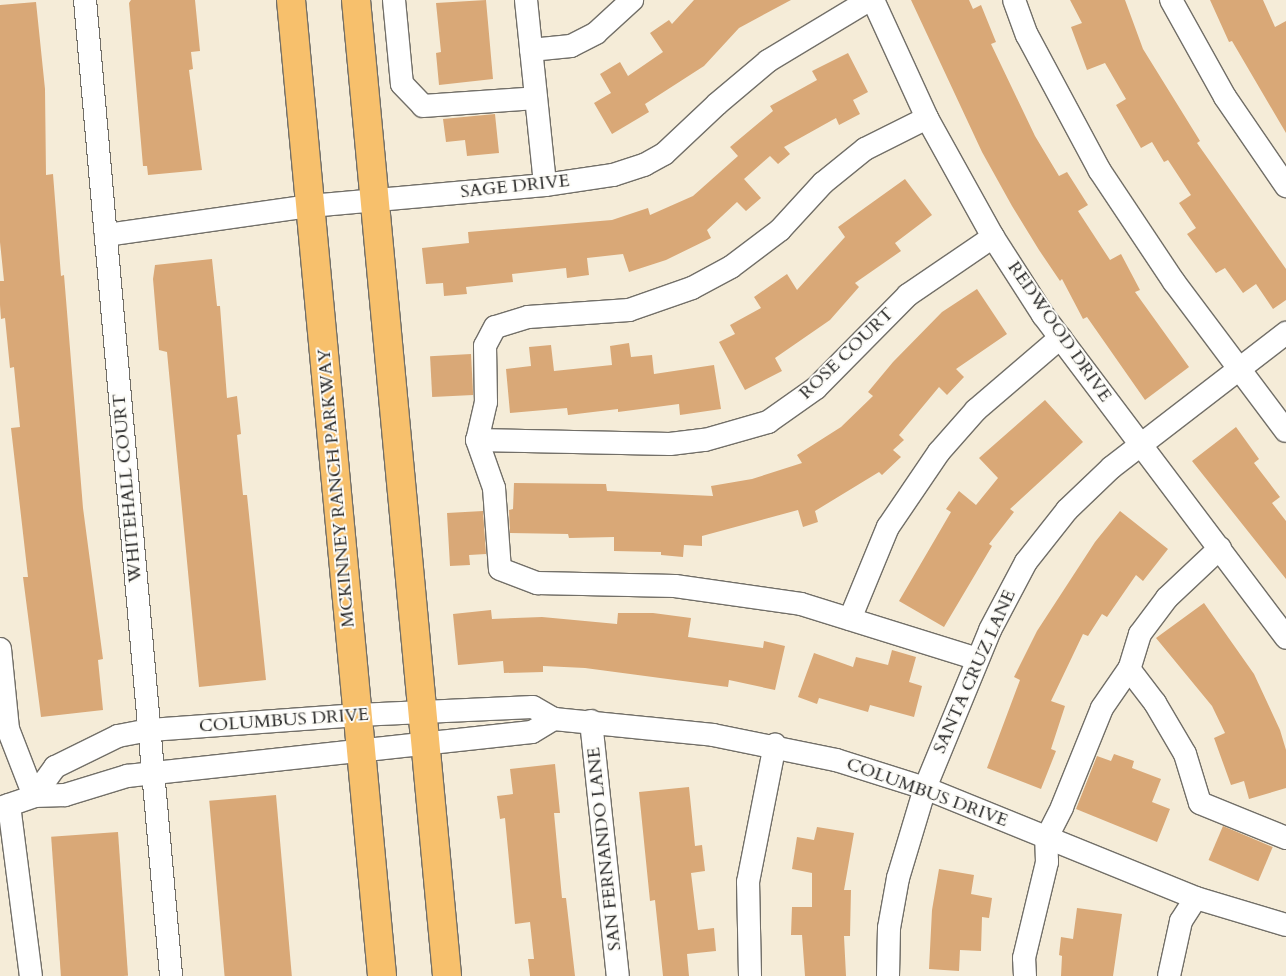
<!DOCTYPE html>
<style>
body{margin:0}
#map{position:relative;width:1286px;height:976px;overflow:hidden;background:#f5ecd8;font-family:Cardo,serif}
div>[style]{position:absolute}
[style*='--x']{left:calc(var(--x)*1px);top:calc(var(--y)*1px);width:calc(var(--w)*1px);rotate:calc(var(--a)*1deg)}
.building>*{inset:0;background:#d9a877;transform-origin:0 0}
.roads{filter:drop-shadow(1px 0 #726f68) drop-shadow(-1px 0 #726f68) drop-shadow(0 1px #726f68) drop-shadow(0 -1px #726f68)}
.minor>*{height:22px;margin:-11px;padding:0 11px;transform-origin:11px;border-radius:11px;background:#fff}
.major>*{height:28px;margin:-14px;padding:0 14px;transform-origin:14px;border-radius:14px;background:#f7c06c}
span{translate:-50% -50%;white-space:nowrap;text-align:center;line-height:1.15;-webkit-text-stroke:4px #fdfcf7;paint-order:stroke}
.street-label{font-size:18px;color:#2b2b2b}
</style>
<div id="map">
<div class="building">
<div style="clip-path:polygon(131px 0,195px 0,200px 51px,191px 52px,193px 69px,189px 70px,202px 170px,148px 175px,147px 166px,143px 166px,129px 3px)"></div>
<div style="clip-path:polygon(486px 0,493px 79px,439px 85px,436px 53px,441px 52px,436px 3px)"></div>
<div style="clip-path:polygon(694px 0,791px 0,739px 28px,704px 66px,645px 104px,649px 112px,612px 134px,594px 103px,611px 93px,600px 74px,620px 62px,628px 76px,663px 52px,650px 33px,669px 20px,672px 24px)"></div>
<div style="clip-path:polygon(911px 0,969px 0,973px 9px,981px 5px,996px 42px,991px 44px,1035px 136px,1059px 176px,1067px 172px,1088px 205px,1078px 211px,1110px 260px,1121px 254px,1140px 290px,1135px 292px,1189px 367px,1145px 400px,1087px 317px,1083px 319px,1062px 279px,1060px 281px,1039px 250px,1012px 206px,982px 152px)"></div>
<div style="clip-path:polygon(1070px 0,1125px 0,1143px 49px,1200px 141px,1197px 143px,1286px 269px,1286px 300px,1273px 309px,1256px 284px,1243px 293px,1225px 268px,1216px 273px,1187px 234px,1196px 228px,1179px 203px,1191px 195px,1168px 160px,1164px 162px,1152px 142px,1141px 148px,1116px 105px,1126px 99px,1105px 63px,1087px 70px,1071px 27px,1082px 23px)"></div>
<div style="clip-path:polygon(1210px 0,1263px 0,1275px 27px,1286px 21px,1286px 133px,1232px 41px,1229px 42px)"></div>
<div style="clip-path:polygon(36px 2px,45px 89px,46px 175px,53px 174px,61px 276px,64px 275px,83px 508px,103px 659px,98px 660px,103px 710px,41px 717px,23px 577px,28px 577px,11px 428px,20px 427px,14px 367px,10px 368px,5px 318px,1px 319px,0 305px,0 281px,4px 281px,0 242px,0 5px)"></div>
<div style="clip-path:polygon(848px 53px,868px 92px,853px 100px,860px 114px,839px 125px,836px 118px,784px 147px,790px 154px,778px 164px,770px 156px,744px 179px,761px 198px,746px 211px,737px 202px,707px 230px,711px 238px,666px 260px,629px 272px,623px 254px,587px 258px,589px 275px,567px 278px,566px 268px,512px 274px,513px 282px,466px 287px,467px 294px,444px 296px,443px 283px,426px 284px,422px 248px,469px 243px,468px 232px,612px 220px,648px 208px,650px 215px,693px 196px,738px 156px,730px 147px,773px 111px,770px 106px,817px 80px,812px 71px)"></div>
<div style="clip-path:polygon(495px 114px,499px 153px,467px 156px,465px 140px,446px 142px,443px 119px)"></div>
<div style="clip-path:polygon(905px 179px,932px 215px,895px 243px,901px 251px,855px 283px,859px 287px,830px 320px,775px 358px,782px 371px,745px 390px,719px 342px,735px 334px,730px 325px,761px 308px,754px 297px,787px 274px,797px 290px,845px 237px,838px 227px)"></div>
<div style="clip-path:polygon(212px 259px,217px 306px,220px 306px,227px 398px,237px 396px,241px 434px,237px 435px,243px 495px,247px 495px,266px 680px,199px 687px,167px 352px,159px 350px,153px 279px,155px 265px)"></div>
<div style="clip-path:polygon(977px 289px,1007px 334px,956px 369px,964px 377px,947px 395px,939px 387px,899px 435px,904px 440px,893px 450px,901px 457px,882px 475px,879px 472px,815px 511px,818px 522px,803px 527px,798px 510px,702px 536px,702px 546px,684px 545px,683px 557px,661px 555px,661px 552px,614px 551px,614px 537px,569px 538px,568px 534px,510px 533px,509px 510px,513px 509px,514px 483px,606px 484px,607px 491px,713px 496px,711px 486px,752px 479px,802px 463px,797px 455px,841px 427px,873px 396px,868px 392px,893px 362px,942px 312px)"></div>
<div style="clip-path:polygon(629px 343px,631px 357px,652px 355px,654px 374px,714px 365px,721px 409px,680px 415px,679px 404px,618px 412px,618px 409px,568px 415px,567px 408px,510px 413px,506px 369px,531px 366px,529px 347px,551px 345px,554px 371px,612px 365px,610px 346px)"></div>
<div style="left:471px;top:354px;width:41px;height:41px;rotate:87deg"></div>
<div style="clip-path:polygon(1045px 400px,1083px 442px,1010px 509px,1014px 512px,989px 544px,992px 546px,944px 627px,899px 601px,951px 512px,946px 509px,959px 491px,976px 505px,998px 478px,979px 458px)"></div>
<div style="clip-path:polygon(1236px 427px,1259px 459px,1254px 463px,1280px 497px,1272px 503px,1286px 521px,1286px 579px,1192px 461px)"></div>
<div style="clip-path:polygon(483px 511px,486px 554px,469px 555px,470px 565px,450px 566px,447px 513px)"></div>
<div style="clip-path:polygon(1120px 511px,1168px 549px,1143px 581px,1136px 575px,1107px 617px,1102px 614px,1088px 636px,1083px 634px,1051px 701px,1065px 706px,1051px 749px,1056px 751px,1041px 789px,987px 768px,1020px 680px,1014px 677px,1037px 631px,1095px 542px)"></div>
<div style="clip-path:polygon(1204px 603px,1254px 674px,1280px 730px,1286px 750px,1286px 788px,1249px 799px,1244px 781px,1231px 785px,1214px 738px,1225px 733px,1212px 706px,1156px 638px)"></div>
<div style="clip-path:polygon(491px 610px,492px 619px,542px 617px,617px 624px,618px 613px,653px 613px,691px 618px,688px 637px,763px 648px,764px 641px,785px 646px,775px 690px,729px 680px,728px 687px,585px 668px,543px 666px,543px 672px,504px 673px,503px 661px,458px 665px,453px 614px)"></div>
<div style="clip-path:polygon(892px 650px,916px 657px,909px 682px,922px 686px,914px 717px,870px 705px,868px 712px,819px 698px,817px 704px,798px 697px,814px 653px,853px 667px,856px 657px,888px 665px)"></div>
<div style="clip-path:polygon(1114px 754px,1134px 761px,1132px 768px,1161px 779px,1152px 802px,1170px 809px,1157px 842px,1076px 809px,1097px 756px,1111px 761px)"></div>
<div style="clip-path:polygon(555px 764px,560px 813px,554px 813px,562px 898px,566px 898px,575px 976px,530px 976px,528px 959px,534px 959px,530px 922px,515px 924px,505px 818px,500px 819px,497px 796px,513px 794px,510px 769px)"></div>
<div style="clip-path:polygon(689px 787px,695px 846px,702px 845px,705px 871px,691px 873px,698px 930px,714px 928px,716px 951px,687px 954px,689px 976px,663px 976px,655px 900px,650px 901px,639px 792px)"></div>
<div style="left:276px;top:795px;width:182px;height:67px;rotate:85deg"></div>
<div style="left:1223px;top:826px;width:54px;height:37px;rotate:23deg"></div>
<div style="clip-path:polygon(817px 827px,854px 833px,844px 890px,851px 890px,850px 936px,844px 936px,846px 976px,805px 976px,802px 935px,791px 935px,792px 907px,812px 907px,812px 873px,792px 869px,797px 837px,814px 840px)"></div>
<div style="left:118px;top:832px;width:144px;height:67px;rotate:86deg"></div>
<div style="clip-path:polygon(939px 869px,974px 875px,971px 894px,992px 898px,989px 918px,982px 917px,981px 951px,960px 950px,959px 971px,929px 969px,932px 910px)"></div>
<div style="clip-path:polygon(1077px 908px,1122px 914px,1113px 976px,1061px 976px,1062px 956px,1059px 955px,1061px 937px,1073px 939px)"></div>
</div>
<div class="roads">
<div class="minor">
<div style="--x:85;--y:0;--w:980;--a:84.96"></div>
<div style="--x:394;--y:0;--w:84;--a:84.6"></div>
<div style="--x:402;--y:84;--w:30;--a:46"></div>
<div style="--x:423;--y:106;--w:113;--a:-4"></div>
<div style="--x:526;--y:0;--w:186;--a:84.1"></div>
<div style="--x:873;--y:0;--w:130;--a:65.4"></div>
<div style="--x:927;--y:118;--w:136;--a:61"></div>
<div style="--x:993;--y:237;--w:93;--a:57.3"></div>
<div style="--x:1043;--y:315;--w:404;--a:53"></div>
<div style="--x:1014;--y:0;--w:37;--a:70"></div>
<div style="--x:1027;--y:35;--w:154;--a:61.8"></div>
<div style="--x:1100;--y:171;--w:133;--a:56.3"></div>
<div style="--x:1174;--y:282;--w:186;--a:53.1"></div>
<div style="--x:1171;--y:0;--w:111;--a:60.9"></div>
<div style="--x:1225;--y:97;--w:108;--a:55.6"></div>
<div style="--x:531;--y:50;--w:40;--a:-5.7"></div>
<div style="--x:571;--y:46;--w:28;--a:-27"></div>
<div style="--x:596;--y:33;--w:49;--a:-42.5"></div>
<div style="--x:927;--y:118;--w:69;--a:153.4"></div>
<div style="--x:865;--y:149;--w:54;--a:141"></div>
<div style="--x:823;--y:183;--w:64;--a:132.5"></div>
<div style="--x:780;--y:230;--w:61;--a:142.9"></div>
<div style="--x:731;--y:267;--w:44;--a:151.7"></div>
<div style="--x:692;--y:288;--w:67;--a:160.8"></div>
<div style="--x:629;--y:310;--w:101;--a:176"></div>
<div style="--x:528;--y:317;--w:34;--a:163"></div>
<div style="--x:495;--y:327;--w:21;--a:118"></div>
<div style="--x:485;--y:346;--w:56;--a:89"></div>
<div style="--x:486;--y:402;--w:39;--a:103"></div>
<div style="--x:477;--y:440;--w:51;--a:70.5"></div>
<div style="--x:494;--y:488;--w:81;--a:85.8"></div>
<div style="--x:500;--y:569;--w:40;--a:21"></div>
<div style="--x:537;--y:583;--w:138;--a:1.2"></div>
<div style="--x:675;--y:586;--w:127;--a:8.1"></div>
<div style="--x:801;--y:604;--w:185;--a:17.3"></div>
<div style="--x:106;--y:235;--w:206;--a:-8.1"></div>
<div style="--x:310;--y:206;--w:236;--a:-5.1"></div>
<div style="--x:545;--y:185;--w:69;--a:-8.4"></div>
<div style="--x:613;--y:175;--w:33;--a:-18"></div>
<div style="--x:644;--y:165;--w:23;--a:-29"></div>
<div style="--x:664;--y:154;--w:73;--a:-43.3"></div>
<div style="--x:717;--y:104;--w:67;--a:-40.1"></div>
<div style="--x:768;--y:61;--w:118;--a:-31.1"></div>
<div style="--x:477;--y:440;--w:193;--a:1.2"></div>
<div style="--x:670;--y:444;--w:35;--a:-7"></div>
<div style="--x:705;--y:440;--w:66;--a:-15.9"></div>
<div style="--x:768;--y:422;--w:59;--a:-35.3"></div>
<div style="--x:816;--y:388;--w:131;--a:-45.3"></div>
<div style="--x:908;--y:295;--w:103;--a:-34.3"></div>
<div style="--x:1220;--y:548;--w:73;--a:136.7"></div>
<div style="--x:1167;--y:598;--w:45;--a:126.9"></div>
<div style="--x:1140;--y:634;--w:37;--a:107"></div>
<div style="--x:1129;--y:669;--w:43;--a:52.6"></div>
<div style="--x:1155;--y:703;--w:59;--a:59.5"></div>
<div style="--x:1185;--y:754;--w:51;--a:73"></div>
<div style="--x:1200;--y:803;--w:93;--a:22.1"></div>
<div style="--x:850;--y:619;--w:100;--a:-67.6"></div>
<div style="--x:888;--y:527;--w:91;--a:-55.8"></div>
<div style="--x:939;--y:452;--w:56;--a:-48.6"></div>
<div style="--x:976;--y:410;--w:111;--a:-40.6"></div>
<div style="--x:0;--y:649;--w:80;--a:84.3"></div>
<div style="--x:8;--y:729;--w:72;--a:68.8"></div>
<div style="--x:591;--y:721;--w:256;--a:84"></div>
<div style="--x:34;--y:796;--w:36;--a:-54"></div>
<div style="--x:55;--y:767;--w:70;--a:-26.2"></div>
<div style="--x:118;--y:736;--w:33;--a:-11"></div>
<div style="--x:150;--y:730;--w:209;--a:-4.1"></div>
<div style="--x:358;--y:715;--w:175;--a:-2.6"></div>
<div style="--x:533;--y:707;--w:24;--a:30"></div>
<div style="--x:554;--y:719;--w:160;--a:5.7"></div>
<div style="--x:713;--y:735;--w:126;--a:11.5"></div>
<div style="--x:836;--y:760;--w:93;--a:17.5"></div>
<div style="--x:925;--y:788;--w:292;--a:22.1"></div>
<div style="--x:1196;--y:898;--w:94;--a:16.7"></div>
<div style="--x:9;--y:805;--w:172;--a:82.7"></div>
<div style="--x:0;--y:808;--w:36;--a:-19"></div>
<div style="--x:34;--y:796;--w:31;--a:-2"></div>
<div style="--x:65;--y:795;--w:65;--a:-17"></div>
<div style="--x:127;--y:776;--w:407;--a:-6.2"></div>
<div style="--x:532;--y:732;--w:26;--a:-31"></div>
<div style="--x:750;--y:976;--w:94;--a:-91.2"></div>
<div style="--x:748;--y:882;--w:140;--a:-78.9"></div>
<div style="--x:888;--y:976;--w:48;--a:-88.8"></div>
<div style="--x:889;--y:928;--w:51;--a:-79.8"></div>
<div style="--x:898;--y:878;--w:94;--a:-73.3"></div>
<div style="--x:925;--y:788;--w:171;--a:-67.6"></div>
<div style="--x:990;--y:630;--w:77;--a:-62.1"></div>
<div style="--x:1026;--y:562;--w:66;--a:-51.7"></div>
<div style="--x:1067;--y:510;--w:62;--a:-43.7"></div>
<div style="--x:1112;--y:467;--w:220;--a:-37.6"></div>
<div style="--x:1025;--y:976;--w:18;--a:-93"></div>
<div style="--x:1024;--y:958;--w:99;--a:-76.5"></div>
<div style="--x:1047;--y:862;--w:23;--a:-92"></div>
<div style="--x:1046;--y:839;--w:36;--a:-63"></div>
<div style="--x:1062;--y:807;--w:107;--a:-68"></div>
<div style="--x:1102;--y:708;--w:47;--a:-55.3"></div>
<div style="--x:1169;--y:976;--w:56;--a:-77.7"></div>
<div style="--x:1181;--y:921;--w:27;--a:-57"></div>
</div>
<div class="major">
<div style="--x:291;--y:0;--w:980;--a:84.67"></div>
<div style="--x:356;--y:0;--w:980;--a:84.67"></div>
</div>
</div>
<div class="street-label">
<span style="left:515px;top:187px;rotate:-6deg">SAGE DRIVE</span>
<span style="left:1059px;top:332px;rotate:55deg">REDWOOD DRIVE</span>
<span style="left:847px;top:354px;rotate:-44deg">ROSE COURT</span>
<span style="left:128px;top:488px;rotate:-95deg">WHITEHALL COURT</span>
<span style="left:337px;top:488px;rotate:-95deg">MCKINNEY RANCH PARKWAY</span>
<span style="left:975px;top:672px;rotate:-66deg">SANTA CRUZ LANE</span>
<span style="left:284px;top:721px;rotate:-4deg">COLUMBUS DRIVE</span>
<span style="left:927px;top:793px;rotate:20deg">COLUMBUS DRIVE</span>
<span style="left:605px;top:849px;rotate:-96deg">SAN FERNANDO LANE</span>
</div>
</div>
